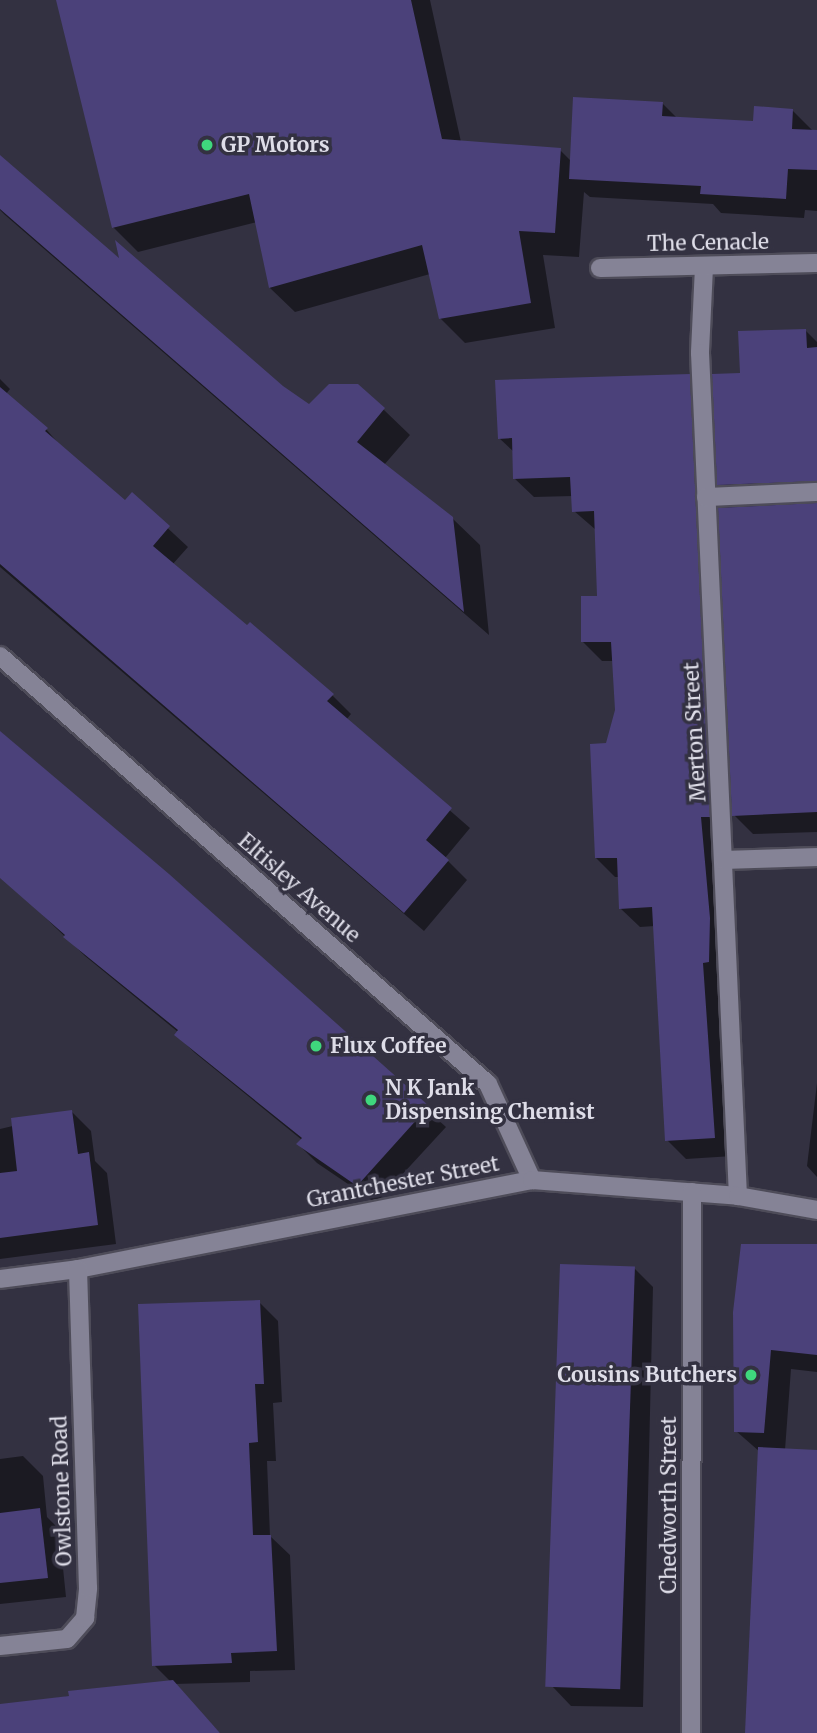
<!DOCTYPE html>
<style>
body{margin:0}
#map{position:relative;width:817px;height:1733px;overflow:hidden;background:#333141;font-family:Merriweather,serif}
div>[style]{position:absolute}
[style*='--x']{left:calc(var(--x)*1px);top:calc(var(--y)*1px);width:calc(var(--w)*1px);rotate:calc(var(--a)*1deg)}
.shadow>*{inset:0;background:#0007}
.building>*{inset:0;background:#4b417a;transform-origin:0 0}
.roads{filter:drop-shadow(2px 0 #4e4c59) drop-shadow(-2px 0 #4e4c59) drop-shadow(0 2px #4e4c59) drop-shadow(0 -2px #4e4c59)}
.street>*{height:18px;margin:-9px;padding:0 9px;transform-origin:9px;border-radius:9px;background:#858396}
.dots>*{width:19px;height:19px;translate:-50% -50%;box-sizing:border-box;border:4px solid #333141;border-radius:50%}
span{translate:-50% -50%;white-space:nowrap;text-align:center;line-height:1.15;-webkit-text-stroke:7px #333141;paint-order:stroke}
.poi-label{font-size:21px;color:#dedde8;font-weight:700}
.left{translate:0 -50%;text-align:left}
.right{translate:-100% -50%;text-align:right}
.street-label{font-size:21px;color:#dedde8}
</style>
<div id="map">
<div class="shadow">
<div style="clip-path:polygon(58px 0,430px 0,461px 142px,560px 150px,571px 161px,662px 103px,678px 119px,754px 123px,793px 111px,813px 131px,817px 131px,817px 211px,805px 210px,804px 218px,721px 213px,713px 204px,590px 197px,584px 192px,579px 257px,543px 255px,555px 328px,465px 343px,440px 318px,430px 274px,295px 312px,270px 288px,257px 222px,138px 252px,113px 227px)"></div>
<div style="clip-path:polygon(0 165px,309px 407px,358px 385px,410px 435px,384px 465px,453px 519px,480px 545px,489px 635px,5px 215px,0 210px)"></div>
<div style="clip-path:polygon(806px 331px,817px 342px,817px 458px,742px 374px)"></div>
<div style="clip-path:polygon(689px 376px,708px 395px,711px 461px,691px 461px,712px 483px,733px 1156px,686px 1159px,667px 1140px,655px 926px,640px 927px,620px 908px,619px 877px,615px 877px,596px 858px,607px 745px,617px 710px,614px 661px,602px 661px,583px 642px,599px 598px,596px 530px,574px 511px,573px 496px,534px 497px,514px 478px,514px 452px,499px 438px)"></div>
<div style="clip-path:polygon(0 379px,10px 389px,6px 394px,46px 429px,64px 450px,125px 503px,132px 495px,188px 547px,172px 565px,332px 695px,351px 714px,346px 720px,470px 828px,445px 858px,467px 880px,424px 931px,0 567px)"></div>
<div style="clip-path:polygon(817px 505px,817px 832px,753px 834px,734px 815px)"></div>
<div style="clip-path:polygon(0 732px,168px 875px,446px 1127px,376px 1203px,317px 1163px,298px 1144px,302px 1140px,195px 1053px,176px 1035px,178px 1032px,85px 956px,0 874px)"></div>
<div style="clip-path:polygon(817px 1083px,817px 1177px,807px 1166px)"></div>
<div style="clip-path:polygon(72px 1112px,91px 1131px,95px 1161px,107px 1173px,116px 1244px,0 1259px,0 1129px)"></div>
<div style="clip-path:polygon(817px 1247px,817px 1372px,791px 1369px,785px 1450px,817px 1451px,817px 1733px,746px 1733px,760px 1452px,736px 1431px,735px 1312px)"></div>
<div style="clip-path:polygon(634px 1268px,653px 1287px,643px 1707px,571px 1706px,552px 1686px)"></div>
<div style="clip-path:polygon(259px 1302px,278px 1321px,282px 1402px,273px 1403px,276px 1461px,267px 1461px,270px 1536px,290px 1555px,295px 1670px,250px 1671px,250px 1682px,174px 1684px,220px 1733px,0 1733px,0 1706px,171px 1682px,154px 1665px)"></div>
<div style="clip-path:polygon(23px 1456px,43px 1476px,47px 1517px,59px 1529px,66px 1597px,0 1604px,0 1459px)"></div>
</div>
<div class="building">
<div style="clip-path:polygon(56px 0,411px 0,442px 139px,561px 148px,555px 233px,519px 231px,531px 303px,439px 319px,422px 245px,269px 288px,249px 194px,112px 228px)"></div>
<div style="clip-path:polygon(573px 97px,663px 102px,662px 116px,753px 121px,754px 106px,793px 109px,792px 129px,817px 130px,817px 170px,788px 169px,786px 199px,700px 194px,701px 186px,569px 179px)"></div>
<div style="clip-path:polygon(0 155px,119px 258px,115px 240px,283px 386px,309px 404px,329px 384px,358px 384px,385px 408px,357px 442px,453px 517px,464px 612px,0 209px)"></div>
<div style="clip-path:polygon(806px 329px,807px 348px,817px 347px,817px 481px,717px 485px,712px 374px,740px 373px,738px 331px)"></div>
<div style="clip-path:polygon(690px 374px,710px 817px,701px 817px,710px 918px,709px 962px,703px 963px,715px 1138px,665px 1141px,652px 907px,619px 909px,617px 858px,595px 858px,590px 744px,606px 743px,615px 710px,611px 642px,581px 642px,581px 596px,597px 596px,594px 511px,572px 512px,570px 477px,513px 479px,512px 438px,498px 439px,495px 380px)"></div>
<div style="clip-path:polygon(0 387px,48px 428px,45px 431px,125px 500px,132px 492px,170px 526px,153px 546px,247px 625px,250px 622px,334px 694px,327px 701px,452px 808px,426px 840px,449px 860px,404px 913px,0 564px)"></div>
<div style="clip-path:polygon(817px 503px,817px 812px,732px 816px,718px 508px)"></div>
<div style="clip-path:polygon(0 731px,169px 874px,429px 1106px,357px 1186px,296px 1144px,302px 1138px,174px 1035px,178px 1030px,63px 937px,65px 935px,0 878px)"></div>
<div style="clip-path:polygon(72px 1110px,78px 1154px,89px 1152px,98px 1225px,0 1238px,0 1173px,17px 1171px,11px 1118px)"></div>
<div style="clip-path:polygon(741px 1244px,817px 1244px,817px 1355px,771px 1350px,764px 1433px,734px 1432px,733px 1312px)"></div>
<div style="left:560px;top:1264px;width:75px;height:423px;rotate:2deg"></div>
<div style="clip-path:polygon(260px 1300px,264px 1384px,255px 1384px,258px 1442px,249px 1443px,253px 1535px,271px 1535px,277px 1651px,231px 1653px,232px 1663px,152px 1666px,138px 1304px)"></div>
<div style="clip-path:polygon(758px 1447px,817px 1450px,817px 1733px,745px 1733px)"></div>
<div style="clip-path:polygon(40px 1508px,48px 1578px,0 1583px,0 1513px)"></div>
<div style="clip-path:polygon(173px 1680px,220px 1733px,0 1733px,0 1704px,69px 1696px,68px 1691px)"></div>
</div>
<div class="roads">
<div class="street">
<div style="--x:704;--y:267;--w:86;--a:92.7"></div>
<div style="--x:700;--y:353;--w:844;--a:87.42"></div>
<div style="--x:600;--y:268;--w:217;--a:-1.3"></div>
<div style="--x:706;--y:497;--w:111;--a:-2.6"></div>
<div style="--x:0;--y:656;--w:649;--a:41.25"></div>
<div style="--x:488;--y:1084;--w:106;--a:65.4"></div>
<div style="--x:724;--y:860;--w:93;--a:-1.8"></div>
<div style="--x:0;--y:1279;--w:79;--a:-7.3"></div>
<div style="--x:78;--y:1269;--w:463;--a:-11.1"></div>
<div style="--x:532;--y:1180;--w:207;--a:4.4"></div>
<div style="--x:738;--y:1196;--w:80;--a:10"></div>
<div style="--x:0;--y:1646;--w:67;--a:-6"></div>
<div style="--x:67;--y:1639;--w:28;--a:-49"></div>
<div style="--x:85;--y:1618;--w:30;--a:-84"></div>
<div style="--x:88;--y:1588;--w:319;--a:-91.8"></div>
<div style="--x:691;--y:1733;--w:541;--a:-89.89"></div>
</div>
</div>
<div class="dots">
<div style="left:207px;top:145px;background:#3fd77d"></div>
<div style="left:316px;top:1046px;background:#3fd77d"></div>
<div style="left:371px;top:1100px;background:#3fd77d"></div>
<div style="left:751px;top:1375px;background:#3fd77d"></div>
</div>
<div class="poi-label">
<span class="left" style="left:221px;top:145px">GP Motors</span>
<span class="left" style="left:330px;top:1046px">Flux Coffee</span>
<span class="left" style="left:385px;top:1100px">N K Jank<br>Dispensing Chemist</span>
<span class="right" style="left:737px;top:1375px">Cousins Butchers</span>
</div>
<div class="street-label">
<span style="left:708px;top:243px;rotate:-1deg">The Cenacle</span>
<span style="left:695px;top:732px;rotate:-93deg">Merton Street</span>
<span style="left:299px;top:888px;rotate:41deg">Eltisley Avenue</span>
<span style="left:403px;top:1182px;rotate:-11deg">Grantchester Street</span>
<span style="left:62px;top:1491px;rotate:-92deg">Owlstone Road</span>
<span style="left:669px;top:1505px;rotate:-90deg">Chedworth Street</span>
</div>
</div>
